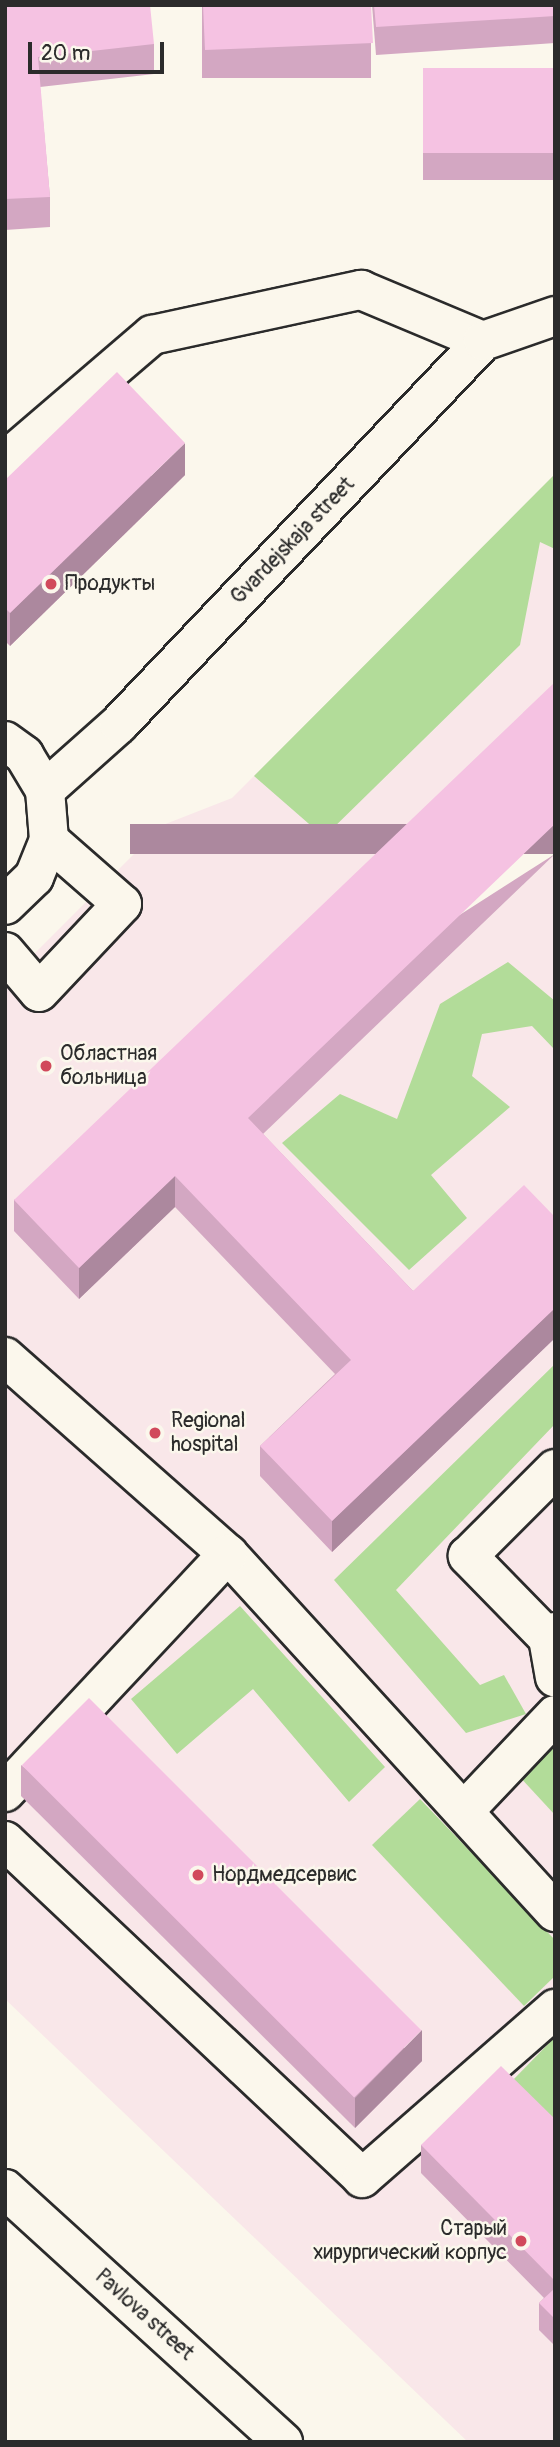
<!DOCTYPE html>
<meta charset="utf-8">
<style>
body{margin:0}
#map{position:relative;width:560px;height:2447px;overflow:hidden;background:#fbf7ec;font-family:Pangolin,sans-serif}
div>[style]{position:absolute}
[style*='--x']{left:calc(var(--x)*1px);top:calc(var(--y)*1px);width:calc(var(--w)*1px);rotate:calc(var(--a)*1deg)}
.built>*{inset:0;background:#f9e7e9}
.green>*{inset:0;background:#b2dc99}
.roads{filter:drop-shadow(2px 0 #2b2b2b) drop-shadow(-2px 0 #2b2b2b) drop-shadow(0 2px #2b2b2b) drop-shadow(0 -2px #2b2b2b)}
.minor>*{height:38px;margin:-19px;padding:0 19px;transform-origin:19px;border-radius:19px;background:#fbf7ec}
.wall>*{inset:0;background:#d3a7c2;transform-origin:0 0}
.shaded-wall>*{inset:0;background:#ac889e;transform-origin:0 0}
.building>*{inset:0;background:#f5c2e2;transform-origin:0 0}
.dots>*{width:19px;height:19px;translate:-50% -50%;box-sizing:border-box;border:4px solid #fbf7ec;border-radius:50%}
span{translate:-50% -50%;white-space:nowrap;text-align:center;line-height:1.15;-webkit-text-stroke:5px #fbf7ec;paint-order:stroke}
.street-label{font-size:21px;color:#2b2b2b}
.poi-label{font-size:21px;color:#2b2b2b}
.left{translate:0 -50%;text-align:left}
.right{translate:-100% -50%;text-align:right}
.frame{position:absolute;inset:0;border:7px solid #2b2b2b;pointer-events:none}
.scale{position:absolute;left:28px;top:42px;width:136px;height:32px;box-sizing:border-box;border:4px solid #2b2b2b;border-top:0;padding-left:9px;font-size:21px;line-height:24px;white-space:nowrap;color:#2b2b2b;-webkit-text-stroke:5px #fbf7ec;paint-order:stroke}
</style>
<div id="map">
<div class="built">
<div style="clip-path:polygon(evenodd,555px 474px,555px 713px,79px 1299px,175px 1207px,351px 1390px,555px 1338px,555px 2308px,540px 2330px,555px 2346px,555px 2442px,468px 2442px,5px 1999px,5px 983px,163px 825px,232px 798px,555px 474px,22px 1796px,422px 2060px,422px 2061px,355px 2128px,22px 1796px)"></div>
<div style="clip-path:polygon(555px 854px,555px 1248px,413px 1322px,248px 1148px)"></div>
</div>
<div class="green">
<div style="clip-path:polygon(555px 474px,555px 549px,540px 542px,520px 645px,324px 837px,254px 776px)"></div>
<div style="clip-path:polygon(508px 962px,555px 1001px,555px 1050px,532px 1026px,482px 1034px,472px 1076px,510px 1107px,431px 1175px,467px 1218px,409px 1270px,282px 1143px,340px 1094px,397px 1119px,440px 1004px)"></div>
<div style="clip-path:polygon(555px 1364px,555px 1424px,396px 1590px,480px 1685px,504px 1675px,526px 1714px,466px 1733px,334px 1580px)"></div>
<div style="clip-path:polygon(240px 1606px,385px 1767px,349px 1802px,253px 1689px,177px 1754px,131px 1699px)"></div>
<div style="clip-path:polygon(555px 1742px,555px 1815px,518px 1775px)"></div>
<div style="clip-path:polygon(420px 1799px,555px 1940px,555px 1976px,524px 2006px,372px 1845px)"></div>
<div style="clip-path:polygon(555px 2037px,555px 2120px,512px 2081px)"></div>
</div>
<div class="roads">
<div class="minor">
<div style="--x:5;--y:461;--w:194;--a:-40.6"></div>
<div style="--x:152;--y:335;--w:214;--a:-12.2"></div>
<div style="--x:361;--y:290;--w:132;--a:22.7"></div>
<div style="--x:5;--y:741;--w:24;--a:36"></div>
<div style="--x:24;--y:755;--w:41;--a:59"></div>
<div style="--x:45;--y:790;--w:50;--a:85.4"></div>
<div style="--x:49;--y:840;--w:40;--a:112"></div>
<div style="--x:34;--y:877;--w:40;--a:136"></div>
<div style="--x:45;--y:790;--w:99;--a:-41.7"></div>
<div style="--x:119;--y:724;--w:528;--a:-46.46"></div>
<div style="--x:483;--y:341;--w:76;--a:-19.1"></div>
<div style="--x:5;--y:952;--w:52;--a:49.6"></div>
<div style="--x:39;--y:992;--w:121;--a:-46.7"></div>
<div style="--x:122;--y:904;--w:97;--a:-138.8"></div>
<div style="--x:5;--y:1357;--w:298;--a:41.5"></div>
<div style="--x:228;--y:1554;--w:485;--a:47.6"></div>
<div style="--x:555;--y:1632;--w:9;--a:139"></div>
<div style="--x:548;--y:1638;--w:40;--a:80"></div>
<div style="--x:548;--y:1638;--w:115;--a:-134.3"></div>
<div style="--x:468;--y:1556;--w:123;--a:-45"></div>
<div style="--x:5;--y:1792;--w:326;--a:-46.9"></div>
<div style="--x:465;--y:1810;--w:131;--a:-46.5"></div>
<div style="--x:5;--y:1841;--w:491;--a:43.3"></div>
<div style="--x:362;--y:2178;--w:257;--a:-41.2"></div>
<div style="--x:5;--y:2189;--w:376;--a:42.3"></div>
</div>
</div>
<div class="wall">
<div style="clip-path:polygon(5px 5px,154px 44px,154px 74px,40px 87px,50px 197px,50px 227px,5px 230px)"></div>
<div style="left:202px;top:5px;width:169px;height:73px"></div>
<div style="clip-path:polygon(372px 5px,555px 5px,555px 43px,376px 55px)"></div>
<div style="left:555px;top:68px;width:112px;height:132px;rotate:90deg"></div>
<div style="clip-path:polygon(185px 475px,10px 646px,5px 641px,5px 480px)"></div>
<div style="clip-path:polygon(555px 854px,263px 1134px,413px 1291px,555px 1217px,555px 1338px,332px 1552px,260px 1476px,260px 1446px,335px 1374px,175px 1207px,79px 1299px,14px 1231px,14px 1200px)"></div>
<div style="clip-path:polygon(21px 1765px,422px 2061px,355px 2128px,21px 1796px)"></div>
<div style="clip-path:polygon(555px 2119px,555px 2346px,539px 2330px,539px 2303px,544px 2298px,421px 2173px,421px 2145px)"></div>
</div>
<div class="shaded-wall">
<div style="clip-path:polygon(185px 443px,185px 475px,10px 646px,10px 613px)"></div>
<div style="left:555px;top:824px;width:30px;height:425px;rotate:90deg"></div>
<div style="clip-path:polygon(175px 1176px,175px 1207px,79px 1299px,79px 1268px)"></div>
<div style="clip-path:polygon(555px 1308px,555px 1338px,332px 1552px,332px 1521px)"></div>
<div style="clip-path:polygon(422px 2030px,422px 2061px,355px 2128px,355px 2098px)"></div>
</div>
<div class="building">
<div style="clip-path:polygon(5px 5px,150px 5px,154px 44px,38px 57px,50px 197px,5px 199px)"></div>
<div style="clip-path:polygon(203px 5px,371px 5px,373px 43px,205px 50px)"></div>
<div style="clip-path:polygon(374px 5px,555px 5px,555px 16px,376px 27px)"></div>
<div style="left:555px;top:68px;width:85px;height:132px;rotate:90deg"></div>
<div style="clip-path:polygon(117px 372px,185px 443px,10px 613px,5px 608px,5px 480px)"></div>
<div style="clip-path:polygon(555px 682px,555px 824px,248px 1118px,413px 1291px,524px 1185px,555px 1217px,555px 1308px,332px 1521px,260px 1446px,351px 1360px,175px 1176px,79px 1268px,14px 1200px)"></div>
<div style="left:89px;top:1698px;width:470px;height:95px;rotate:45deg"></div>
<div style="clip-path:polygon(501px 2066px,555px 2119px,555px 2281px,421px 2145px)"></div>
<div style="clip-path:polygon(555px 2288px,555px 2319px,539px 2303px)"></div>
</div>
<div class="dots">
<div style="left:51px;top:584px;background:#d1495b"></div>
<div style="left:46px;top:1066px;background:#d1495b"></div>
<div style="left:155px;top:1433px;background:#d1495b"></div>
<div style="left:198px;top:1875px;background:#d1495b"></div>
<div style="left:521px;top:2241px;background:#d1495b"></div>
</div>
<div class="street-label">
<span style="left:293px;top:541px;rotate:-46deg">Gvardejskaja street</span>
<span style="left:144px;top:2315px;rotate:42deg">Pavlova street</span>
</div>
<div class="poi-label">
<span class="left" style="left:65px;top:584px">Продукты</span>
<span class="left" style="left:60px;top:1066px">Областная<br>больница</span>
<span class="left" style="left:171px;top:1433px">Regional<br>hospital</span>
<span class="left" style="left:212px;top:1875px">Нордмедсервис</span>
<span class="right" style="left:507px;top:2241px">Старый<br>хирургический корпус</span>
</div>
<div class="frame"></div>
<div class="scale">20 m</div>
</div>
